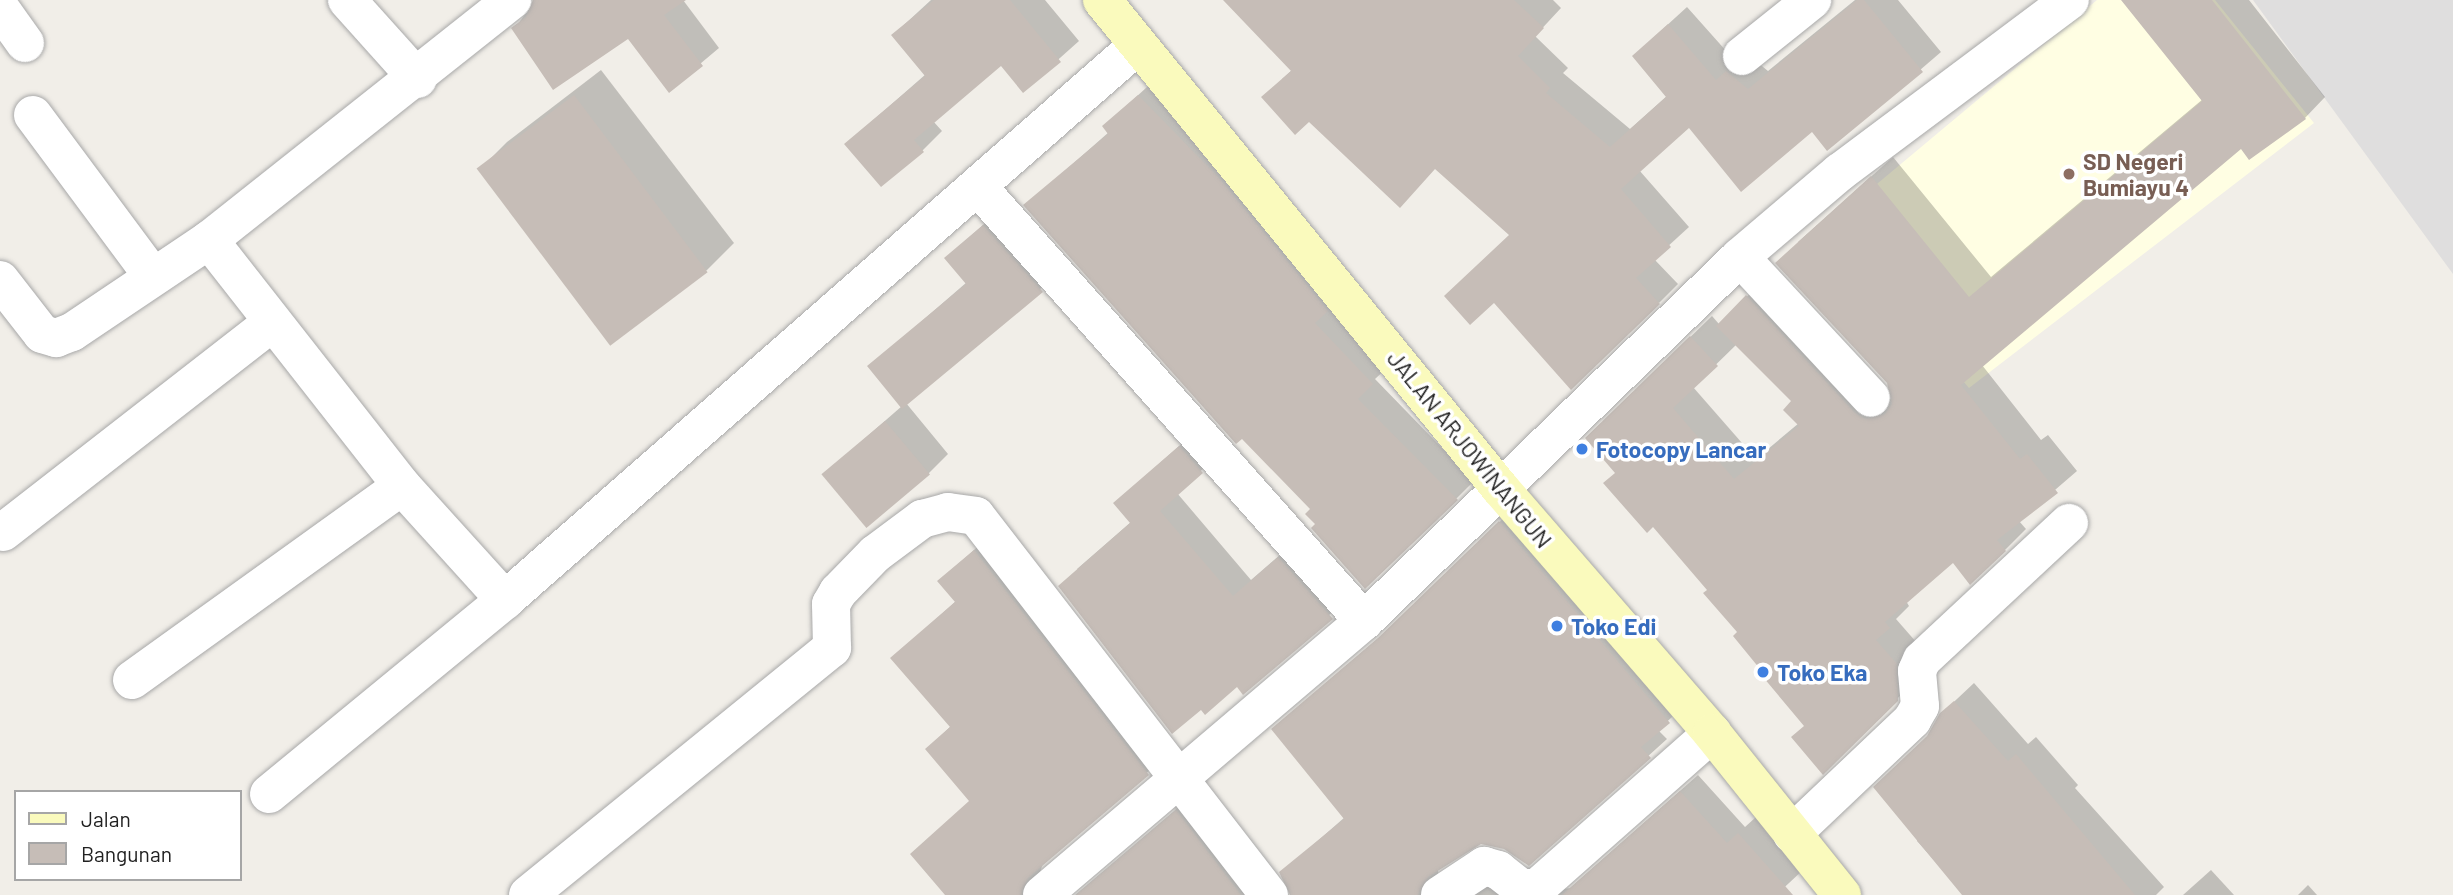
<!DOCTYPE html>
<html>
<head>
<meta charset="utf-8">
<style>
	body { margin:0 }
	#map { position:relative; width:2453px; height:895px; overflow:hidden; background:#f1eee8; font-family:Barlow,sans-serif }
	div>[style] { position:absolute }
	.residential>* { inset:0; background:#dfdede }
	.education>* { inset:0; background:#fffee3 }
	.shadow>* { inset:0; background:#0003 }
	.building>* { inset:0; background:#c6bdb7; transform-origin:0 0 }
	.roads { filter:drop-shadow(0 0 2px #a8a8a8) drop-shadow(0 0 2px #a8a8a8) }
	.minor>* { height:38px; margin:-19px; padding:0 19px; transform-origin:19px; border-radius:19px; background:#fff }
	.secondary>* { height:38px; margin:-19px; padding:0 19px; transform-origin:19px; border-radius:19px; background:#fafabd }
	.dots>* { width:19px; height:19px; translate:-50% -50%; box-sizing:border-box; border:4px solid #fff; border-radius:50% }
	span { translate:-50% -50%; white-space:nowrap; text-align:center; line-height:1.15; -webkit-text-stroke:7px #fff; paint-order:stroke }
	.education-label { font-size:23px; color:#785e54; font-weight:700 }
	.left { translate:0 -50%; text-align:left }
	.street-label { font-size:23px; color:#212121 }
	.shop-label { font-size:23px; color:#366cbe; font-weight:700 }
	.legend { position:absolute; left:14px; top:790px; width:228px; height:91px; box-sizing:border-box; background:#fff; border:2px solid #a6a6a6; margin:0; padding:9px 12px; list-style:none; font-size:21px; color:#212121 }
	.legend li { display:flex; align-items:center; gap:14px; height:35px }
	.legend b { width:35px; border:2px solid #a6a6a6 }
</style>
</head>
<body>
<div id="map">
	<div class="residential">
		<i style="clip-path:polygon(2253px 0,2453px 0,2453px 274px)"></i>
	</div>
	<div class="education">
		<i style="clip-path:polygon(2097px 0,2215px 0,2314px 123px,1969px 388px,1829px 224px)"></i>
	</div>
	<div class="shadow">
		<i style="clip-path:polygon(536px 0,683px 0,719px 48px,669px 90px,629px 37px,514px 29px)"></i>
		<i style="clip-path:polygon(931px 0,1045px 0,1079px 41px,1023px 91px,1001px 64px,933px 121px,942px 131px,922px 151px,846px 144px,926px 74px,893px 35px)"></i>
		<i style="clip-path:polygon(1225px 0,1553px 0,1561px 8px,1535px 36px,1568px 68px,1563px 73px,1630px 129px,1668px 95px,1653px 38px,1687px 7px,1736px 62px,1746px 53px,1768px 71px,1855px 0,1898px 0,1941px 52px,1828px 149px,1812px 130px,1689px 125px,1639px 170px,1689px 227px,1654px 259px,1678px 284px,1659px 303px,1511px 235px,1435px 168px,1282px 79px,1292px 70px)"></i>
		<i style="clip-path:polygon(evenodd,2133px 0,2249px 0,2325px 97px,2305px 118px,2241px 147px,1982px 365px,2041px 440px,2048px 435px,2077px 471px,2019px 521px,2026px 529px,2005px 550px,1953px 560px,1906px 601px,1909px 606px,1896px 619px,1917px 643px,1918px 678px,1823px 772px,1806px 725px,1710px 589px,1616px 472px,1608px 417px,1712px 316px,1719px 324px,1768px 276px,1887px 399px,1892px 398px,1889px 382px,1798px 242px,1893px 157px,1991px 277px,2203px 99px,2133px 0,1737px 344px,1794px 401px,1799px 423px,1756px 459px,1693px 387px,1737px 344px)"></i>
		<i style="clip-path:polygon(601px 70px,734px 243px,707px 270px,612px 343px,480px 169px,507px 142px)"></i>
		<i style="clip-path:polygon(1157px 78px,1390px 365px,1375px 379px,1474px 481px,1456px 499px,1317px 524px,1312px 509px,1026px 205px,1109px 132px,1104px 126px)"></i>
		<i style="clip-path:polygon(1002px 208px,1059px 273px,906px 403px,948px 454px,928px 474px,824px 474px,902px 406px,870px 366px,967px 282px,946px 258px)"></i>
		<i style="clip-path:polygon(1197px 430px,1219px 454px,1177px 493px,1251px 580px,1296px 541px,1349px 600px,1237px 684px,1077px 569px,1131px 522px,1115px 503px)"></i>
		<i style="clip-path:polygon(1517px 505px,1686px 704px,1658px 730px,1667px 739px,1529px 864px,1505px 847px,1481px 843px,1438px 870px,1439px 890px,1449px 895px,1292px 895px,1281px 873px,1345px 817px,1274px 729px,1398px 621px)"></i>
		<i style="clip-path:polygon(992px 534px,1165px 757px,1043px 863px,1037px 882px,1048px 895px,948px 895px,971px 800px,927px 749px,951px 726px,893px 658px,956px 601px,939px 581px)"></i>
		<i style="clip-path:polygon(1974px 683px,2028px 744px,2036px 737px,2078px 785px,2075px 788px,2164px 887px,2156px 895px,1965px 895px,1917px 841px,1930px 735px,1941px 714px)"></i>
		<i style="clip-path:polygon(1698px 775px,1745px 827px,1756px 817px,1803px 870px,1776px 895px,1469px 895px,1506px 874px,1538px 893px,1570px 888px)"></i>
		<i style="clip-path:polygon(1194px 794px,1277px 895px,1075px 895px)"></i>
		<i style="clip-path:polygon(2211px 870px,2234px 895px,2183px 895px)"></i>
		<i style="clip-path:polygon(2308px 885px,2317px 895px,2298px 895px)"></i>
	</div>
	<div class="building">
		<i style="clip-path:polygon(533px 0,686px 0,664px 15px,703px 66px,669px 93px,628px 39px,553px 90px,511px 28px,526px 17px)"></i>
		<i style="clip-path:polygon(934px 0,1010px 0,1061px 62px,1023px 93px,1001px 66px,914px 140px,924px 152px,881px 187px,844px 144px,925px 76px,891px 35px)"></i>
		<i style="clip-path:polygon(1223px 0,1514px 0,1544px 28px,1518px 56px,1550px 88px,1546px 93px,1610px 147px,1666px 97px,1632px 56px,1668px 24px,1716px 80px,1726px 71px,1748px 89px,1857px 0,1864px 0,1923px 72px,1827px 151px,1812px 132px,1741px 192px,1689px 128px,1621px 189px,1671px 247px,1636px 278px,1660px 304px,1571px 390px,1494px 303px,1470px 325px,1444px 296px,1509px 235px,1435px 169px,1400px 208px,1309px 122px,1295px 135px,1261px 97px,1291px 71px)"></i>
		<i style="clip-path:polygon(2121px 0,2212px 0,2306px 119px,2249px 160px,2241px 149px,1961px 385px,2020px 459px,2027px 454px,2058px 493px,1997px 540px,2006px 551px,1970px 585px,1953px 563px,1885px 622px,1890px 628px,1876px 640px,1897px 664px,1898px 701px,1823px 775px,1791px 737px,1804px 726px,1758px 671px,1760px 669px,1733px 636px,1737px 632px,1703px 593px,1707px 590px,1653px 527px,1647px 533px,1603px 483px,1615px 473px,1585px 438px,1690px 336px,1718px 366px,1673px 408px,1734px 479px,1799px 426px,1783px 410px,1791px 401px,1716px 326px,1746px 295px,1855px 413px,1865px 419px,1885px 414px,1892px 404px,1887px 383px,1775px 263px,1871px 176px,1969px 297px,2202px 101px)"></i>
		<i style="left:574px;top:95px;width:222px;height:122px;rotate:53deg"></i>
		<i style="clip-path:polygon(1138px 95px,1218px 177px,1328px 311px,1315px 323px,1373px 384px,1358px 399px,1458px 500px,1365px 589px,1311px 528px,1315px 524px,1305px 514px,1310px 509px,1242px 439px,1236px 444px,1023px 205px,1108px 134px,1102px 126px)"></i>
		<i style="clip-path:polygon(983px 225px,1043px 292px,902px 409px,867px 366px,966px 284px,944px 258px)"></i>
		<i style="left:885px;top:421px;width:70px;height:83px;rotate:50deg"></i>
		<i style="clip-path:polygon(1179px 446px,1203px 473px,1160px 511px,1233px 596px,1278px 557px,1333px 619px,1243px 695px,1237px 687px,1205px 715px,1201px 710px,1172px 734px,1058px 586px,1130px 523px,1113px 503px)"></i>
		<i style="clip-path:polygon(1499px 521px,1670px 723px,1641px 747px,1651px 758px,1529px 866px,1504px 849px,1481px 844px,1428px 877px,1418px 895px,1290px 895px,1279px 872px,1344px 819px,1271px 729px,1378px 638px)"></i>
		<i style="clip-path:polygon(974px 550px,1149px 775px,1028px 878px,1021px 895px,945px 895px,910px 854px,969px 801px,925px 749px,950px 727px,890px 658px,955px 602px,937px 581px)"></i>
		<i style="clip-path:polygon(1954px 701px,2008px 761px,2016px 754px,2135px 895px,1962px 895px,1873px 787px,1927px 736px,1940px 713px)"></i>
		<i style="clip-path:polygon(1680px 791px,1727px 843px,1738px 833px,1793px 895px,1562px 895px)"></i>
		<i style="clip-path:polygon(1176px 810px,1241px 895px,1076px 895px)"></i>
	</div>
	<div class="roads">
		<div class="minor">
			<i style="left:347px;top:0;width:106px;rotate:48.1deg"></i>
			<i style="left:0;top:8px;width:43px;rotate:54.5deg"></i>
			<i style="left:1742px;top:56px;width:90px;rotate:-38.7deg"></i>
			<i style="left:33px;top:115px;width:199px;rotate:53.4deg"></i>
			<i style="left:978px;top:187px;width:581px;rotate:48.35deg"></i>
			<i style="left:209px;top:240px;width:313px;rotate:51.9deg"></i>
			<i style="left:402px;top:486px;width:154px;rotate:47.9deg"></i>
			<i style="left:505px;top:600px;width:842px;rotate:-41.24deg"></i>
			<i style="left:1740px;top:257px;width:192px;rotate:47.1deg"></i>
			<i style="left:0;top:280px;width:68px;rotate:52.1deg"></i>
			<i style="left:42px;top:334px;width:15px;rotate:16deg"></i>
			<i style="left:56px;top:338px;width:17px;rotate:-21deg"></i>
			<i style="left:72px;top:332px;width:165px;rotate:-33.9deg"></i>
			<i style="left:209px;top:240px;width:387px;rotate:-38.4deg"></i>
			<i style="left:3px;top:532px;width:340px;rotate:-37.9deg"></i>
			<i style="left:132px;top:680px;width:332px;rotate:-35.7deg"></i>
			<i style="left:269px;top:794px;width:306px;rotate:-39.4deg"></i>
			<i style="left:1792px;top:834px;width:166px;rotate:-43.5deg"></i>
			<i style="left:1912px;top:720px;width:16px;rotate:-60deg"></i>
			<i style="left:1920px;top:706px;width:35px;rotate:-95deg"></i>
			<i style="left:1917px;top:671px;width:12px;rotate:-66deg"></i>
			<i style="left:1922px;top:660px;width:201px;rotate:-43deg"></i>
			<i style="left:528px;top:895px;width:392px;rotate:-39.1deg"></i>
			<i style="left:832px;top:648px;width:44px;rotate:-91.3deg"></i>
			<i style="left:831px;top:604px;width:14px;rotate:-60deg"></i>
			<i style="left:838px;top:592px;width:53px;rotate:-45.8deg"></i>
			<i style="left:875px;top:554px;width:59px;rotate:-36.7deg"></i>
			<i style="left:922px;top:519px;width:27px;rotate:-15deg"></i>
			<i style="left:948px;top:512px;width:28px;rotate:8deg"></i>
			<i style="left:976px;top:516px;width:479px;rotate:52.3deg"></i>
			<i style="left:1042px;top:895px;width:423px;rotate:-40.4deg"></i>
			<i style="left:1364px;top:621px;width:523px;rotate:-44.07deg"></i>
			<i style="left:1740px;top:257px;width:131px;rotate:-40.4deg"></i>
			<i style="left:1840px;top:172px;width:287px;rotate:-36.8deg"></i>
			<i style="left:1440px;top:895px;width:53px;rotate:-33.4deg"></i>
			<i style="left:1484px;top:866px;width:15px;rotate:16deg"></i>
			<i style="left:1498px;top:870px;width:29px;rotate:38deg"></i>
			<i style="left:1521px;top:888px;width:16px"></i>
			<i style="left:1537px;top:888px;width:234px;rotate:-41.5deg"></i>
		</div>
		<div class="secondary">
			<i style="left:1102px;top:0;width:630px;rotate:50.8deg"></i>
			<i style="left:1500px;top:488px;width:324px;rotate:49.1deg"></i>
			<i style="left:1712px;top:733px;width:208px;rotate:51.3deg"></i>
		</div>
	</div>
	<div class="dots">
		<i style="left:2069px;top:174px;background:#8d6e63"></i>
		<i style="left:1582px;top:449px;background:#3f7fe0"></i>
		<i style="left:1557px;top:626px;background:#3f7fe0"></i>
		<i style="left:1763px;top:672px;background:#3f7fe0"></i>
	</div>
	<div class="education-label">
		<span class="left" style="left:2083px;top:174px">SD Negeri<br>Bumiayu 4</span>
	</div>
	<div class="street-label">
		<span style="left:1470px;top:449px;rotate:51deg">JALAN ARJOWINANGUN</span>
	</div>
	<div class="shop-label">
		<span class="left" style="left:1596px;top:449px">Fotocopy Lancar</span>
		<span class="left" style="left:1571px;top:626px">Toko Edi</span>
		<span class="left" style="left:1777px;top:672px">Toko Eka</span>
	</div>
	<ul class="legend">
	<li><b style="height:9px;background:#fafabd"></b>Jalan</li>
	<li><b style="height:19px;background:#c6bdb7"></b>Bangunan</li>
	</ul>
</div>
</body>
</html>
